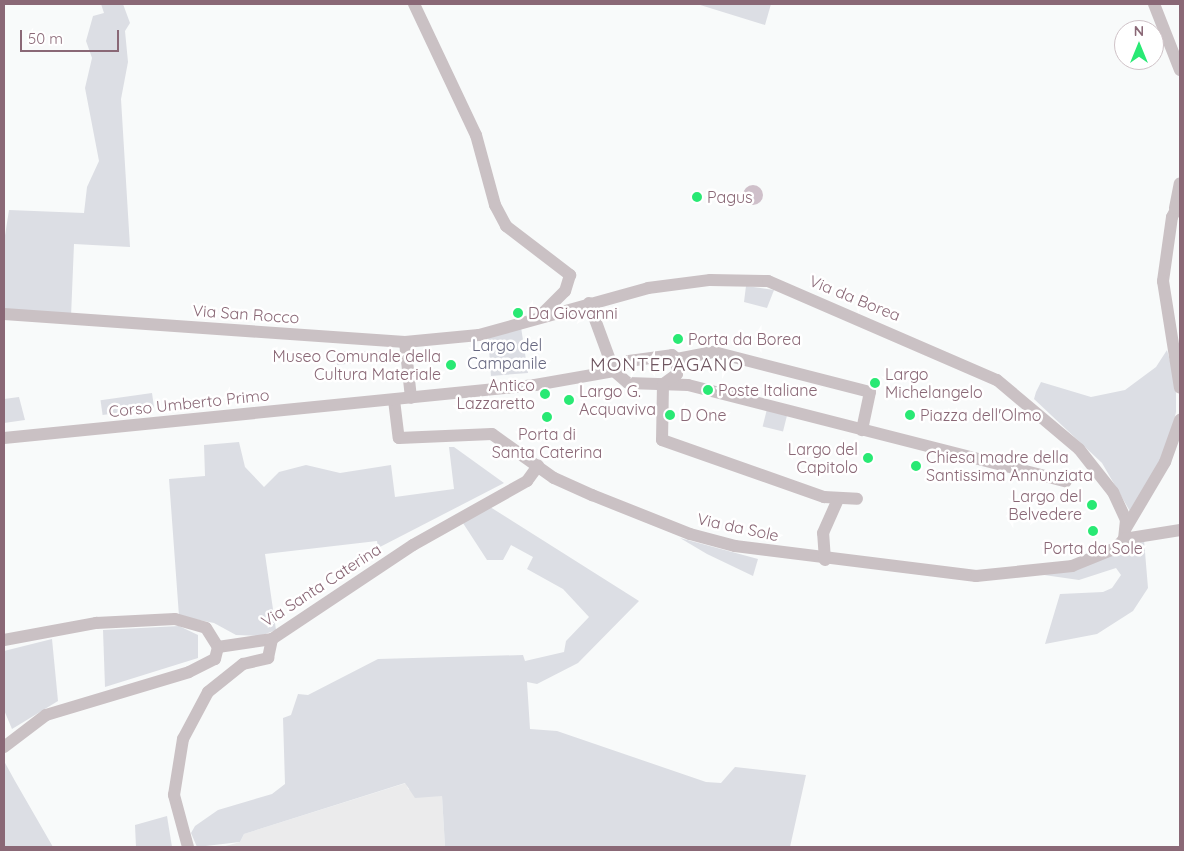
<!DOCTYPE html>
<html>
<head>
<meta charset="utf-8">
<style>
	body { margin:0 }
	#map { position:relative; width:1184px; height:851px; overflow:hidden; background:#f8fafa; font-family:Quicksand,sans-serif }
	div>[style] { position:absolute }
	.built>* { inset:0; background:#ebebec }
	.green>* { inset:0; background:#dcdee4; transform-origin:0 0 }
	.water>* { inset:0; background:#cfc0ca }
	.round { border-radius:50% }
	.street>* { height:12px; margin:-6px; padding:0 6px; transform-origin:6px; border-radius:6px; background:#cac1c4 }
	.dots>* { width:14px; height:14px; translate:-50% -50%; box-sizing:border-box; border:2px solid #fff; border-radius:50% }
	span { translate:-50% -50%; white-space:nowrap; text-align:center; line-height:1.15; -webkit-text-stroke:5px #fff; paint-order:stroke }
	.poi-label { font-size:16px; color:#8a6876 }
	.left { translate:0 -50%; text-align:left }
	.right { translate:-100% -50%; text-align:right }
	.street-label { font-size:16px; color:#8a6876 }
	.park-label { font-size:16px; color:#676881 }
	.quarter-label { font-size:19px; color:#6f5660; letter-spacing:1px }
	.frame { position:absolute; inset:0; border:5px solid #8a6876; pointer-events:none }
	.north { position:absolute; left:1114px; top:20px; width:50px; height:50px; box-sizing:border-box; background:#fff; border:1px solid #d0c3c8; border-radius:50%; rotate:0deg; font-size:14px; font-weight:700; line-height:20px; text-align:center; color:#8a6876 }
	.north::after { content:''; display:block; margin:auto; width:18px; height:22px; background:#29e974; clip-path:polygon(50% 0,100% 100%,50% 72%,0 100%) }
	.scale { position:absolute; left:20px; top:30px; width:99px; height:22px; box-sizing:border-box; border:2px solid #8a6876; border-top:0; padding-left:6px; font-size:15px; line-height:18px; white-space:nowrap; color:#8a6876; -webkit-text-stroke:4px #fff; paint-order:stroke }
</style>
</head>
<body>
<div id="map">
	<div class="built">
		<i style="clip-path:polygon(406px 783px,408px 789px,442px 796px,445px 847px,222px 847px,240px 842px,244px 834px)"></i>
	</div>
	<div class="green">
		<i style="clip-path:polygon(101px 4px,123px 4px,130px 23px,125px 31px,128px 62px,121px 99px,130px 247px,74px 244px,71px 317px,4px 311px,4px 242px,9px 210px,84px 213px,87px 187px,99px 161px,85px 88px,92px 58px,86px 41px,93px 16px,104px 13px)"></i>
		<i style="clip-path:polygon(697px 4px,771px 4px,765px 25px)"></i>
		<i style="clip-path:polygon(746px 286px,774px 290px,767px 308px,744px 302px)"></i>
		<i style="clip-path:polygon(521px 327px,528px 373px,491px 376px,488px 336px)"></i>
		<i style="clip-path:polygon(1167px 350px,1176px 382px,1176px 412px,1168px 447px,1131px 513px,1102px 463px,1034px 399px,1036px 392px,1041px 382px,1091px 397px,1125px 390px,1156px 367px)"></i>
		<i style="clip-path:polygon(336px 351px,397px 352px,398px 358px,337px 365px)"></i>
		<i style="left:152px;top:393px;width:15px;height:52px;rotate:82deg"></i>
		<i style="clip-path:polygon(19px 397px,25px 420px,4px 423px,4px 399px)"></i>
		<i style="left:767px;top:409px;width:21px;height:18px;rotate:14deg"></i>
		<i style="clip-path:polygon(239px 442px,245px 467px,264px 487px,279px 472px,306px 465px,340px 473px,391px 465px,395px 497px,454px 489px,449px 447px,454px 447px,504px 483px,378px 548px,377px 541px,265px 554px,276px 630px,260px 636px,236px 635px,214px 623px,179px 616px,169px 479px,205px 476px,204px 445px)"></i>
		<i style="clip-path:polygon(487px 505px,639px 601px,578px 663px,537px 684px,527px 682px,530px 729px,557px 731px,706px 782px,721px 783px,735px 767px,806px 775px,790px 847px,445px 847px,442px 796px,415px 798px,405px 783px,244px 834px,240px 842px,197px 847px,191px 833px,195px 826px,218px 810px,272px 794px,285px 784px,283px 718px,291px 715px,298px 694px,308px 695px,378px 659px,523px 655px,525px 661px,564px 652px,566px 641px,589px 617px,563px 589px,527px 569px,533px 557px,511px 545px,503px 560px,487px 560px,461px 520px)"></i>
		<i style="clip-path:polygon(680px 538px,758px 559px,753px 576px,707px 554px)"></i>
		<i style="clip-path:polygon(1144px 540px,1148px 588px,1133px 611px,1097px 634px,1045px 644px,1060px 594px,1103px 592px,1112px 588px,1121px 575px,1116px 568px,1079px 580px,1044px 575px)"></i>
		<i style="clip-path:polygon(179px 626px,198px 635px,198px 658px,105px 687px,103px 630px)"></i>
		<i style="clip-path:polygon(52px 639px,58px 701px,12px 729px,4px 710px,4px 651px)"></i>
		<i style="clip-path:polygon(4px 761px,15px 781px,53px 847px,4px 847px)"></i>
		<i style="clip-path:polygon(167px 816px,172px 847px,136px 847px,135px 825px)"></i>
	</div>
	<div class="water">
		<i class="round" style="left:743px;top:185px;width:20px;height:20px"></i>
	</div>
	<div class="street">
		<i style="left:414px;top:4px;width:145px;rotate:64.7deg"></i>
		<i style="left:476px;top:135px;width:73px;rotate:74.8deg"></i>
		<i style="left:495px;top:205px;width:24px;rotate:62deg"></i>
		<i style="left:506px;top:226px;width:81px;rotate:37.4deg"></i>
		<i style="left:570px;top:275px;width:17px;rotate:107deg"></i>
		<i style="left:565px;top:291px;width:34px;rotate:135deg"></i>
		<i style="left:1154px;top:4px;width:71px;rotate:68.5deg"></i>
		<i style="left:1180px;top:202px;width:17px;rotate:118deg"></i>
		<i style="left:1172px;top:217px;width:65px;rotate:98deg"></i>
		<i style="left:1163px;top:281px;width:108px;rotate:81deg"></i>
		<i style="left:1175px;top:208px;width:25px;rotate:-79deg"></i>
		<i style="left:589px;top:303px;width:72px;rotate:69.8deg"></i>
		<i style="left:614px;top:371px;width:18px;rotate:41deg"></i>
		<i style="left:628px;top:383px;width:60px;rotate:1.9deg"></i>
		<i style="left:688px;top:385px;width:390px;rotate:14.3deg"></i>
		<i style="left:4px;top:314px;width:402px;rotate:4deg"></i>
		<i style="left:405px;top:342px;width:74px;rotate:-5.4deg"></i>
		<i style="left:479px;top:335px;width:175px;rotate:-15.5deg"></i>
		<i style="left:648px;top:288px;width:63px;rotate:-7.4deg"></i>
		<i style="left:710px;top:280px;width:58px;rotate:1deg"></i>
		<i style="left:768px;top:281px;width:249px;rotate:23.4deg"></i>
		<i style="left:997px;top:380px;width:107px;rotate:40.1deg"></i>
		<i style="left:1079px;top:449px;width:55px;rotate:51.7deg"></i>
		<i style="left:1113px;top:492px;width:31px;rotate:65deg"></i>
		<i style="left:1126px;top:520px;width:19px;rotate:96deg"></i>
		<i style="left:405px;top:342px;width:56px;rotate:83.9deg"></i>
		<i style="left:677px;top:359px;width:38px;rotate:-11deg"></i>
		<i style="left:714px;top:352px;width:161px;rotate:14.4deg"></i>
		<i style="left:870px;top:392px;width:39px;rotate:102deg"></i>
		<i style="left:614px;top:371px;width:18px;rotate:-34deg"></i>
		<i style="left:629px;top:361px;width:43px;rotate:-7.9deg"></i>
		<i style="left:672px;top:355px;width:6px;rotate:39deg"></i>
		<i style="left:677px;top:359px;width:15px;rotate:90deg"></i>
		<i style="left:677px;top:374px;width:17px;rotate:144deg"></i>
		<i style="left:663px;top:384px;width:56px;rotate:91deg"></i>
		<i style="left:662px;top:440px;width:172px;rotate:19.4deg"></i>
		<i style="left:824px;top:497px;width:33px;rotate:3deg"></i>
		<i style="left:394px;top:400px;width:38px;rotate:83deg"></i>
		<i style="left:399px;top:438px;width:93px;rotate:-2.5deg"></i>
		<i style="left:492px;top:434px;width:76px;rotate:35.4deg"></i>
		<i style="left:554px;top:478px;width:42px;rotate:24.1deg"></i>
		<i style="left:592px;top:495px;width:105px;rotate:21.7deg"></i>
		<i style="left:690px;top:534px;width:47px;rotate:14.9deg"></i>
		<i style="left:735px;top:546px;width:243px;rotate:7.1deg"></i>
		<i style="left:976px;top:576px;width:97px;rotate:-5.9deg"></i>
		<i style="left:1072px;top:566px;width:48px;rotate:-22.2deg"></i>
		<i style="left:1116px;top:548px;width:12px;rotate:-48deg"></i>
		<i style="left:4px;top:438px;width:534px;rotate:-5.7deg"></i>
		<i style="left:535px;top:385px;width:80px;rotate:-10deg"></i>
		<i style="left:1126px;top:528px;width:77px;rotate:-59.4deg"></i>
		<i style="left:1165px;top:462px;width:45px;rotate:-70.3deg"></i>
		<i style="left:1124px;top:539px;width:57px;rotate:-9.1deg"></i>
		<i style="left:825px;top:560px;width:27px;rotate:-94deg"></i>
		<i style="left:823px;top:533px;width:35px;rotate:-66deg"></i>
		<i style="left:4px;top:640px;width:94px;rotate:-10.5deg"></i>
		<i style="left:96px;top:623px;width:79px;rotate:-2.9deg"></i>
		<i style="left:175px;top:619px;width:32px;rotate:16deg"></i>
		<i style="left:206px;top:628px;width:22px;rotate:58deg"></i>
		<i style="left:218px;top:647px;width:55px;rotate:-8.4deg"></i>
		<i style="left:272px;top:639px;width:169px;rotate:-33.7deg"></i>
		<i style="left:413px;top:545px;width:131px;rotate:-29.3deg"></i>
		<i style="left:527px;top:481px;width:19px;rotate:-54deg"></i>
		<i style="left:4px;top:747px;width:53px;rotate:-37.3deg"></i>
		<i style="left:46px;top:715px;width:149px;rotate:-16.7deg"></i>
		<i style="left:189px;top:672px;width:29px;rotate:-27deg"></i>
		<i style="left:215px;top:659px;width:12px;rotate:-76deg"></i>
		<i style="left:188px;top:847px;width:54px;rotate:-105.1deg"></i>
		<i style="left:174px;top:795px;width:57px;rotate:-80.9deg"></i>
		<i style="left:183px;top:739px;width:53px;rotate:-62deg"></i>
		<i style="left:208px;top:692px;width:45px;rotate:-38.7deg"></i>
		<i style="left:243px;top:664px;width:26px;rotate:-13deg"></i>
		<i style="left:268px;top:658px;width:19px;rotate:-78deg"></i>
	</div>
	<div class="dots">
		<i style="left:697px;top:197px;background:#29e974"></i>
		<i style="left:518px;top:313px;background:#29e974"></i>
		<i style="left:678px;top:339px;background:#29e974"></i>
		<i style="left:451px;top:365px;background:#29e974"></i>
		<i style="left:875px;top:383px;background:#29e974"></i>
		<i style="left:708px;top:390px;background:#29e974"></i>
		<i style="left:545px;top:394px;background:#29e974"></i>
		<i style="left:569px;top:400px;background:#29e974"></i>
		<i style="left:670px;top:415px;background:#29e974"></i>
		<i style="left:910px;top:415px;background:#29e974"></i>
		<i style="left:547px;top:417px;background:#29e974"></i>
		<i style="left:868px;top:458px;background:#29e974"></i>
		<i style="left:916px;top:466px;background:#29e974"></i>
		<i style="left:1092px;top:505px;background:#29e974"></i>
		<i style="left:1093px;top:531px;background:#29e974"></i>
	</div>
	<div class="poi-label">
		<span class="left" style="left:707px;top:197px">Pagus</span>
		<span class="left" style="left:528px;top:313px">Da Giovanni</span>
		<span class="left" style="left:688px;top:339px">Porta da Borea</span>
		<span class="right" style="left:441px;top:365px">Museo Comunale della<br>Cultura Materiale</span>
		<span class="left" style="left:885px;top:383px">Largo<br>Michelangelo</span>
		<span class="right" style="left:535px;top:394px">Antico<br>Lazzaretto</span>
		<span class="left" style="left:718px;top:390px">Poste Italiane</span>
		<span class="left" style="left:579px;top:400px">Largo G.<br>Acquaviva</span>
		<span class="left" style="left:680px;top:415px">D One</span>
		<span class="left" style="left:920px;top:415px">Piazza dell'Olmo</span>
		<span style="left:547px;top:443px">Porta di<br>Santa Caterina</span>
		<span class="right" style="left:858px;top:458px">Largo del<br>Capitolo</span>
		<span class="left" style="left:926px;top:466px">Chiesa madre della<br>Santissima Annunziata</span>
		<span class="right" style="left:1082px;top:505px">Largo del<br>Belvedere</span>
		<span style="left:1093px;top:548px">Porta da Sole</span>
	</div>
	<div class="street-label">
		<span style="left:855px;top:298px;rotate:22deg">Via da Borea</span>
		<span style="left:246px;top:314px;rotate:4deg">Via San Rocco</span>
		<span style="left:189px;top:403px;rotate:-6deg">Corso Umberto Primo</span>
		<span style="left:738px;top:527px;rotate:12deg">Via da Sole</span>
		<span style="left:321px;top:585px;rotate:-33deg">Via Santa Caterina</span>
	</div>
	<div class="park-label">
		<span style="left:507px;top:354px">Largo del<br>Campanile</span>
	</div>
	<div class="quarter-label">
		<span style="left:667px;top:365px">MONTEPAGANO</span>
	</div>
	<div class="frame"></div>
	<div class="north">N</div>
	<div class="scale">50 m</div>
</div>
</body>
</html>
